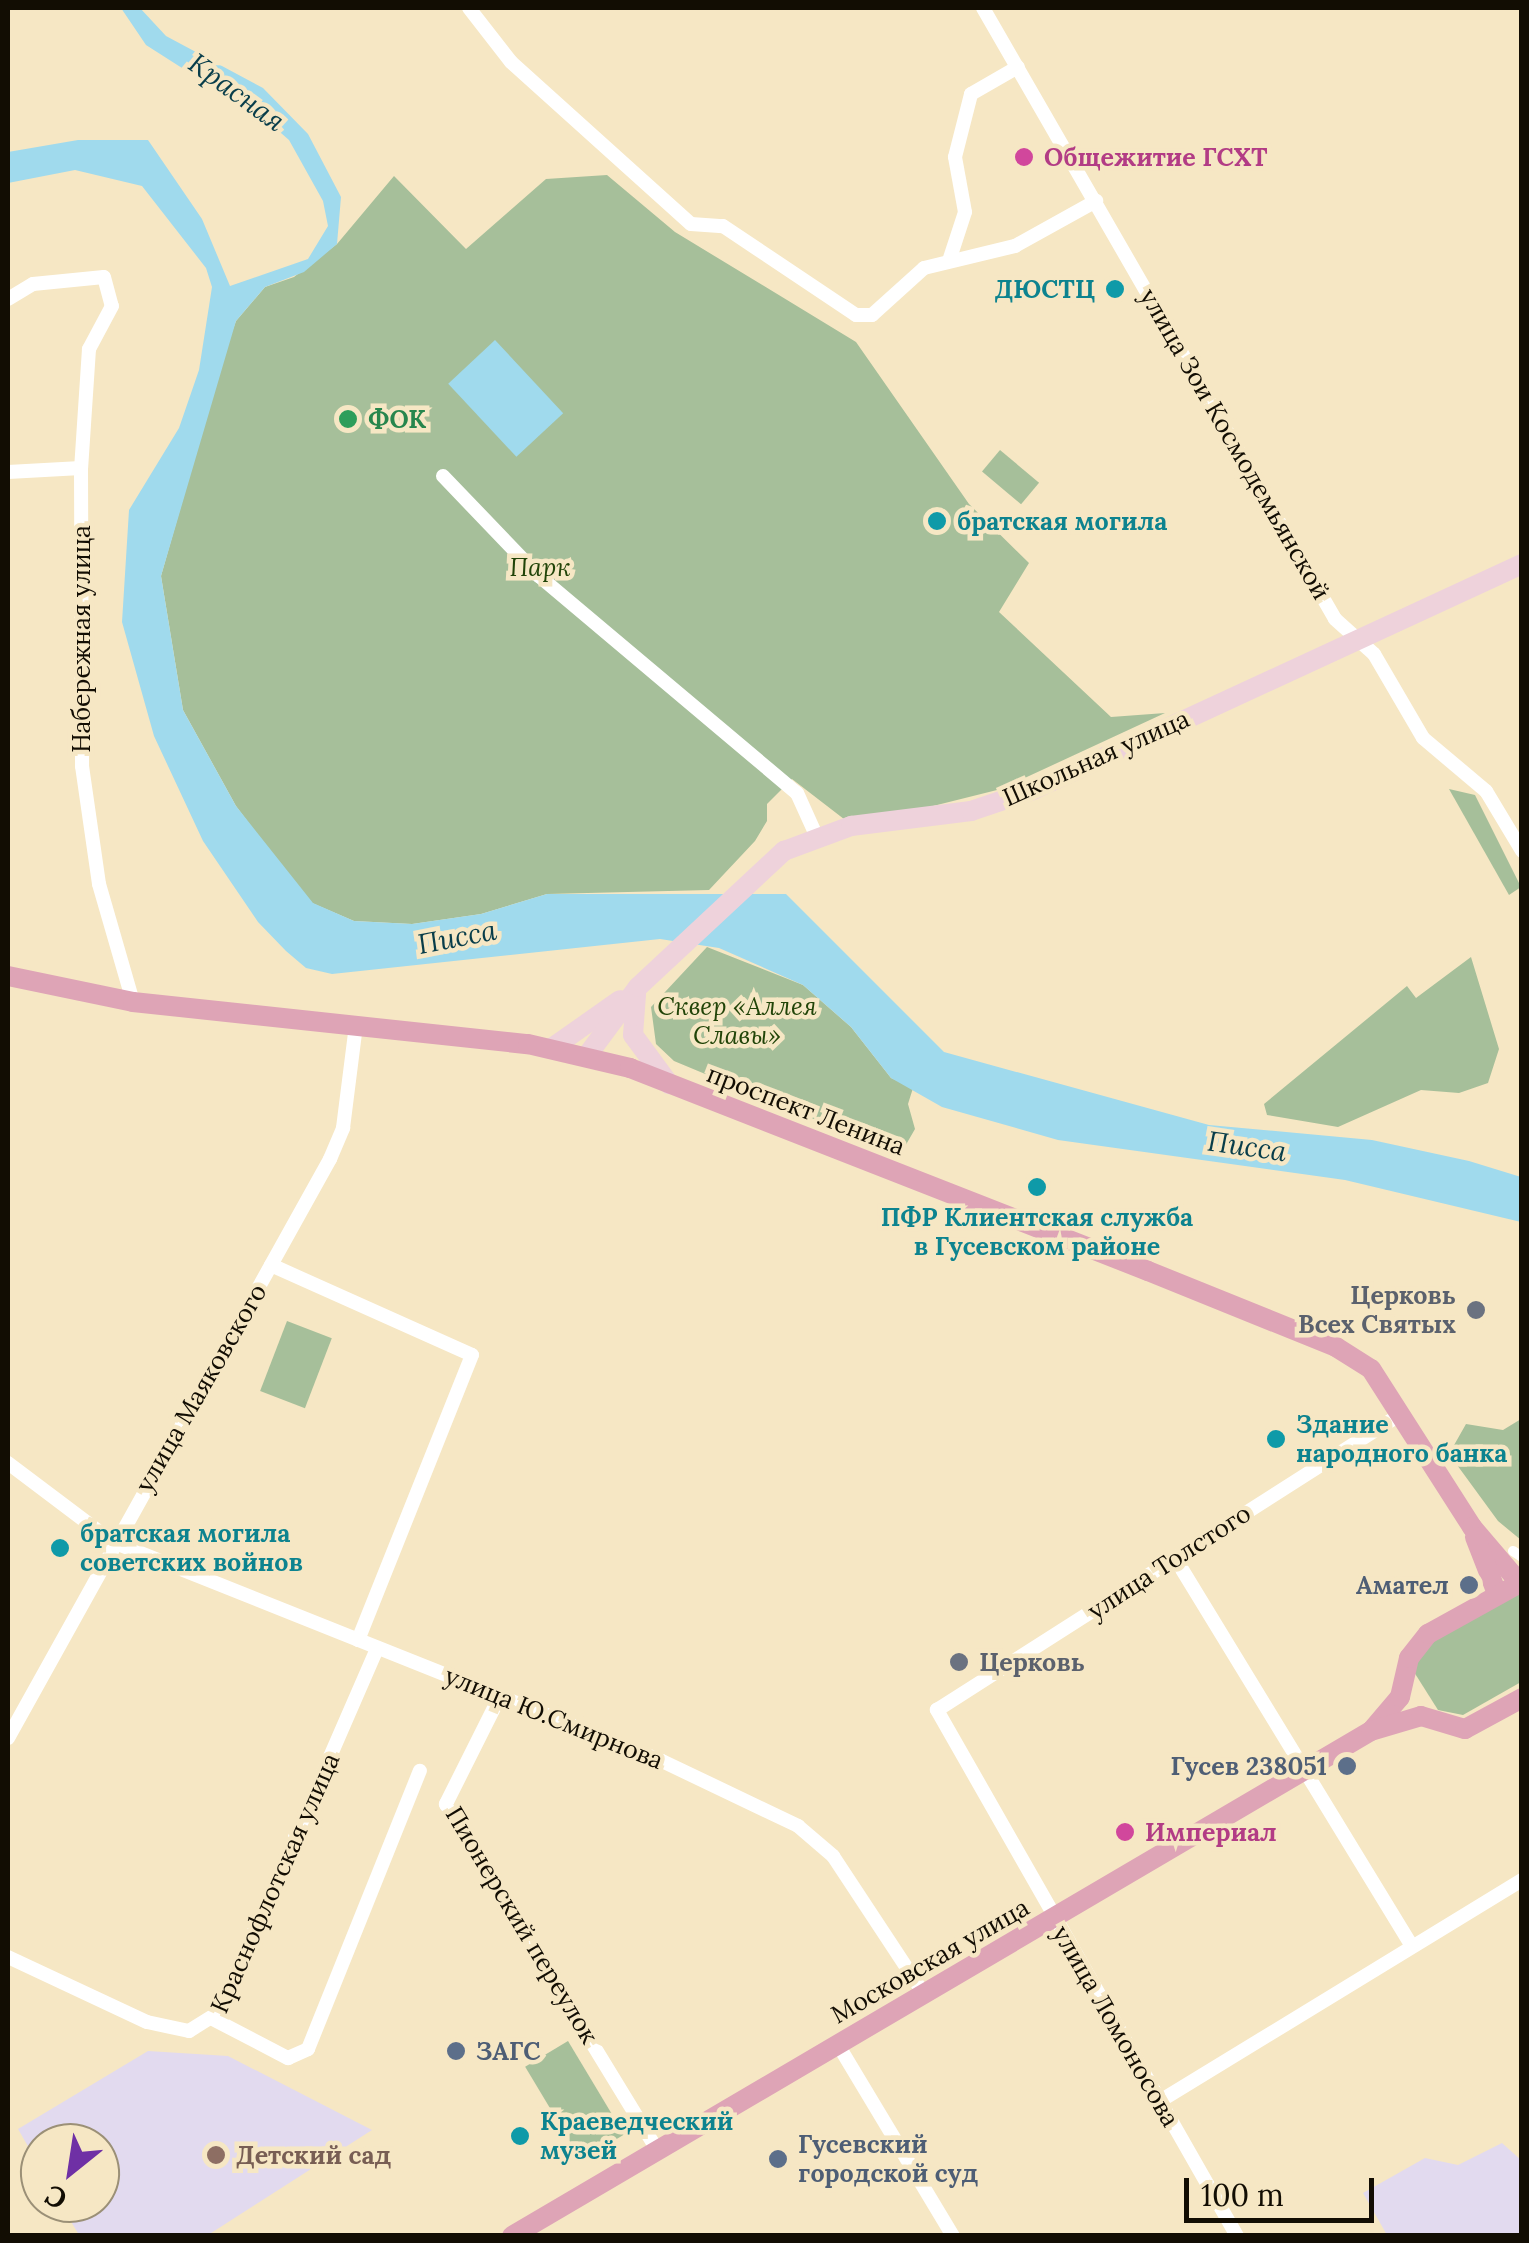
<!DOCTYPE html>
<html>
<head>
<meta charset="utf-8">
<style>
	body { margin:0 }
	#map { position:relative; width:1529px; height:2243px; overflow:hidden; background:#f6e7c4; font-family:Lora,serif }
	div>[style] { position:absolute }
	.education>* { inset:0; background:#e2daef }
	.green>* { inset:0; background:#a6bf9a; transform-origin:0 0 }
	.water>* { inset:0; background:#a0daed; transform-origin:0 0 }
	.pedestrian>* { height:10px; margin:-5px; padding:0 5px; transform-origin:5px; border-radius:5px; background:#fff }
	.minor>* { height:14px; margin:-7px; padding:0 7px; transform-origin:7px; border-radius:7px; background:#fff }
	.secondary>* { height:20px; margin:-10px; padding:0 10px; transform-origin:10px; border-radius:10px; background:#eed2db }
	.primary>* { height:20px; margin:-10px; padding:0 10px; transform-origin:10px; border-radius:10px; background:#dea4b6 }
	.dots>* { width:28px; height:28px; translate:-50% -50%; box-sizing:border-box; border:5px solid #f6e7c4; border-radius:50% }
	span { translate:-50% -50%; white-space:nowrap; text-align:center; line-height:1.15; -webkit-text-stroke:9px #f6e7c4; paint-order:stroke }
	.hotel-label { font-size:25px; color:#b23c85; font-weight:700 }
	.left { translate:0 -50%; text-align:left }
	.culture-label { font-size:25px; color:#0d838f; font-weight:700 }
	.right { translate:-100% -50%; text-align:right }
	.leisure-label { font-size:25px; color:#27864d; font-weight:700 }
	.street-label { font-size:25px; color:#120d03 }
	.park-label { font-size:25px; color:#214408; font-style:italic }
	.worship-label { font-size:25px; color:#5b616d; font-weight:700 }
	.service-label { font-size:25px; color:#4e5e75; font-weight:700 }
	.education-label { font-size:25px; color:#785e54; font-weight:700 }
	.water-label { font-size:28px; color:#083d4a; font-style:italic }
	.frame { position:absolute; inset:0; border:10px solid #120d03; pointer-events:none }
	.north { position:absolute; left:20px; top:2123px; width:100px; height:100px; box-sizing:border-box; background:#f6e7c4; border:2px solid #9b9077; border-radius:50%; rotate:210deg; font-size:28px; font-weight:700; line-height:40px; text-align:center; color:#120d03 }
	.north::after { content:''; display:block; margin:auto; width:35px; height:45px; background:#6f30a5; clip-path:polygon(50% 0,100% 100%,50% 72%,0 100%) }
	.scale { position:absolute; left:1184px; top:2178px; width:190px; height:45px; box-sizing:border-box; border:5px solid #120d03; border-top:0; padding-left:12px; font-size:30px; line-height:35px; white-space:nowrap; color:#120d03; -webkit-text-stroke:8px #f6e7c4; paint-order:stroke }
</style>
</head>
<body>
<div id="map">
	<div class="education">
		<i style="clip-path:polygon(148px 2051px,228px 2056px,372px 2130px,208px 2235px,79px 2235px,60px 2203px,100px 2203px,100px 2143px,40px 2143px,40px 2167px,18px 2129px)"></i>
		<i style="clip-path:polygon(1502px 2143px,1521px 2160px,1521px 2235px,1387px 2235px,1363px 2193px,1425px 2158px,1458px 2165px)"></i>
	</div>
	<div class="green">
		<i style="clip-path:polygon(607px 175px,675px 232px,856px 342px,969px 504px,1029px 563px,999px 612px,1111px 717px,1165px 713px,1001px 789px,853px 826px,792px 779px,767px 804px,767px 821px,755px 841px,709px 890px,547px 894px,481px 914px,412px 924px,354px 921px,312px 903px,283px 869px,236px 806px,183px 710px,161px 576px,225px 351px,236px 321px,265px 287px,294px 277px,337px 244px,394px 176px,466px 249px,546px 179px)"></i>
		<i style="left:1000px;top:450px;width:51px;height:28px;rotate:40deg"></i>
		<i style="clip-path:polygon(1449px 789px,1475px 795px,1521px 887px,1509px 895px)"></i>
		<i style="clip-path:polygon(707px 947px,803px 985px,851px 1027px,891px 1078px,913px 1088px,908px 1104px,915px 1129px,900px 1155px,674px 1061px,656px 1044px,651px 1007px)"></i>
		<i style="clip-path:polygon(1471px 957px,1499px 1049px,1488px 1083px,1459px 1093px,1421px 1090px,1338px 1127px,1267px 1115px,1264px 1104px,1407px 986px,1416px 998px)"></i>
		<i style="left:287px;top:1321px;width:48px;height:75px;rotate:21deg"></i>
		<i style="clip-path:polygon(1521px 1419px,1521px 1540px,1498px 1521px,1449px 1454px,1466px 1424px,1503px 1430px)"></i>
		<i style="clip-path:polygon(1521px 1586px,1521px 1682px,1463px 1715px,1438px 1710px,1414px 1672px,1424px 1641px)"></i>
		<i style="left:568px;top:2041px;width:109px;height:50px;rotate:59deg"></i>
	</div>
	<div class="water">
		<i style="clip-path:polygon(121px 8px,140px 8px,166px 36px,263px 88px,308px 134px,341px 197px,337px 244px,304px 272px,265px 287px,236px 321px,161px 576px,183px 710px,236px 806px,313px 903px,354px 921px,412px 924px,481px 914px,547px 894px,786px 894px,944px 1052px,1209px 1125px,1372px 1140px,1469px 1161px,1521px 1177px,1521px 1222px,1345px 1180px,1058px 1140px,942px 1107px,891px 1078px,851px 1027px,803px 985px,719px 948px,660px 939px,332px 974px,306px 968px,286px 951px,258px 922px,203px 841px,154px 736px,122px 622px,129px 510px,179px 428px,199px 370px,212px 287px,206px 268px,142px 186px,75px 170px,8px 183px,8px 152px,78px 140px,148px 140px,202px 219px,230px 286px,308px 259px,328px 226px,323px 201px,289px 140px,242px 99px,229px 98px,146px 45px)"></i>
		<i style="left:495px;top:340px;width:100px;height:64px;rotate:47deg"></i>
	</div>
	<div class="pedestrian">
		<i style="left:1513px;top:1551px;width:11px;rotate:34deg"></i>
	</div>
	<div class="minor">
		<i style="left:469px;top:8px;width:68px;rotate:52.1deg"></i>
		<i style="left:511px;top:62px;width:242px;rotate:42deg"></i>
		<i style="left:691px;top:224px;width:32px;rotate:4deg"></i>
		<i style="left:723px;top:226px;width:160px;rotate:33.8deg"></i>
		<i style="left:856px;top:315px;width:16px"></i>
		<i style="left:872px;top:315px;width:70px;rotate:-42.1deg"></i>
		<i style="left:924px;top:268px;width:94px;rotate:-13.6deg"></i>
		<i style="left:1015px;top:246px;width:93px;rotate:-29.1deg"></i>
		<i style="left:983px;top:8px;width:705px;rotate:60.05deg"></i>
		<i style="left:1335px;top:619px;width:52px;rotate:41.9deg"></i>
		<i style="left:1374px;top:654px;width:97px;rotate:59.7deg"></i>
		<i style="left:1423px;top:738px;width:82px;rotate:40.1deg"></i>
		<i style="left:1486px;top:791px;width:70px;rotate:59deg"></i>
		<i style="left:950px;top:258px;width:48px;rotate:-71.9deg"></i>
		<i style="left:965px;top:212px;width:56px;rotate:-100.3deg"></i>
		<i style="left:955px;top:157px;width:65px;rotate:-75.7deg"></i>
		<i style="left:971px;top:94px;width:54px;rotate:-29.9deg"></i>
		<i style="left:8px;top:299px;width:29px;rotate:-31deg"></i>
		<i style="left:33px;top:284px;width:71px;rotate:-5.6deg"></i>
		<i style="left:104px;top:277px;width:30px;rotate:75deg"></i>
		<i style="left:112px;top:306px;width:49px;rotate:118.1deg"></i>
		<i style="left:89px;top:349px;width:119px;rotate:93.8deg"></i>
		<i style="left:81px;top:468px;width:298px;rotate:89.8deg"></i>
		<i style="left:82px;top:766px;width:119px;rotate:81.8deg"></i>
		<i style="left:99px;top:884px;width:123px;rotate:73.9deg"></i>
		<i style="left:8px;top:472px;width:73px;rotate:-3.1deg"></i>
		<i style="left:443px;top:476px;width:139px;rotate:46.2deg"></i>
		<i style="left:539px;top:576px;width:337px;rotate:40.1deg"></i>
		<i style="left:797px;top:793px;width:46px;rotate:65.7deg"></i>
		<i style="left:271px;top:1265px;width:220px;rotate:24.1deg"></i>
		<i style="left:472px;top:1355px;width:307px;rotate:111.8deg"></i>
		<i style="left:8px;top:1463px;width:131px;rotate:37deg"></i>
		<i style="left:113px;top:1542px;width:591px;rotate:21.75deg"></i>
		<i style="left:662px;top:1761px;width:151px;rotate:25.5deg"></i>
		<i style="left:798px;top:1826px;width:46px;rotate:40.6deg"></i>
		<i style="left:833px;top:1856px;width:162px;rotate:56.6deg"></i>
		<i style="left:1175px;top:1558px;width:455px;rotate:58.6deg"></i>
		<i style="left:500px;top:1696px;width:121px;rotate:116.6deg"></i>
		<i style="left:446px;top:1804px;width:405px;rotate:58.6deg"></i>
		<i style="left:8px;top:1738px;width:663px;rotate:-60.92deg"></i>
		<i style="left:330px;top:1159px;width:34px;rotate:-67deg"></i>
		<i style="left:343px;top:1128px;width:104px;rotate:-82.8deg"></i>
		<i style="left:8px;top:1957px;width:153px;rotate:25.1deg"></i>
		<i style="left:147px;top:2022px;width:43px;rotate:12.1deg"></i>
		<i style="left:189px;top:2031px;width:36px;rotate:-32deg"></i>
		<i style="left:219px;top:2012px;width:397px;rotate:-66.5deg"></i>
		<i style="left:211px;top:2018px;width:87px;rotate:27.5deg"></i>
		<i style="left:288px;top:2058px;width:22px;rotate:-24deg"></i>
		<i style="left:308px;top:2049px;width:300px;rotate:-68.1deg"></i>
		<i style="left:837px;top:2043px;width:225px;rotate:59deg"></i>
		<i style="left:1160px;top:2101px;width:424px;rotate:-31.4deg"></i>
		<i style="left:1237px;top:2236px;width:606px;rotate:-119.7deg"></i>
		<i style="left:937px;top:1710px;width:550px;rotate:-32.54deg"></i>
	</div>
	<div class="secondary">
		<i style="left:636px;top:995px;width:40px;rotate:94.3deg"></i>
		<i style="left:633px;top:1035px;width:61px;rotate:53.7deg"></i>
		<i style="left:552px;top:1048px;width:83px;rotate:-35.2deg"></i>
		<i style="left:586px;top:1057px;width:87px;rotate:-53.4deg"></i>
		<i style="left:638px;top:987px;width:200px;rotate:-43deg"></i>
		<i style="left:784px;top:851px;width:72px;rotate:-20.5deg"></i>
		<i style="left:851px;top:826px;width:121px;rotate:-7.1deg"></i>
		<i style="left:971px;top:811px;width:65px;rotate:-18.7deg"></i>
		<i style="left:1033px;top:790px;width:539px;rotate:-24.8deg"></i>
	</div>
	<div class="primary">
		<i style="left:8px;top:976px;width:128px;rotate:11.7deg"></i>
		<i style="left:133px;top:1002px;width:397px;rotate:6.1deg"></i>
		<i style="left:528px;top:1044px;width:105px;rotate:13.2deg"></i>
		<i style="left:630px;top:1068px;width:556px;rotate:21.4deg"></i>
		<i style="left:1148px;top:1271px;width:203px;rotate:22deg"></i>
		<i style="left:1336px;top:1347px;width:41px;rotate:32.2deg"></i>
		<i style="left:1371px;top:1369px;width:188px;rotate:57.4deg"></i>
		<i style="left:1472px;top:1527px;width:71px;rotate:49.6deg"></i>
		<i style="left:1475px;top:1537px;width:58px;rotate:68.7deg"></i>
		<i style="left:1372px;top:1730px;width:43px;rotate:-49.7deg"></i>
		<i style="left:1400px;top:1697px;width:40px;rotate:-77deg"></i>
		<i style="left:1409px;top:1658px;width:31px;rotate:-52deg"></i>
		<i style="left:1428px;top:1634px;width:107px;rotate:-29deg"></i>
		<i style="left:512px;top:2236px;width:996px;rotate:-30.45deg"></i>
		<i style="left:1371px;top:1731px;width:52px;rotate:-16.7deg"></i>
		<i style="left:1421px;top:1716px;width:46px;rotate:16.5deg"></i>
		<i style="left:1465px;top:1729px;width:65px;rotate:-28.5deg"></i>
	</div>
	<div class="dots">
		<i style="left:1024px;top:157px;background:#d1479c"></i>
		<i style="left:1115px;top:289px;background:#0f9aa8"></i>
		<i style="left:348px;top:419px;background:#2e9e5b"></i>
		<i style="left:937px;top:521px;background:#0f9aa8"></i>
		<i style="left:1037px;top:1187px;background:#0f9aa8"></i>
		<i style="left:1476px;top:1310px;background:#6b7280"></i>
		<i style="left:1276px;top:1439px;background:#0f9aa8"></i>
		<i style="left:60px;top:1548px;background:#0f9aa8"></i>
		<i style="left:1469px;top:1585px;background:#5c6f8a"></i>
		<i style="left:959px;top:1662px;background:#6b7280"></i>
		<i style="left:1347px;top:1766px;background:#5c6f8a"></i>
		<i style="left:1125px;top:1832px;background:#d1479c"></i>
		<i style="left:456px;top:2051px;background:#5c6f8a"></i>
		<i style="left:520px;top:2136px;background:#0f9aa8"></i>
		<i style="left:216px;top:2155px;background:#8d6e63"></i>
		<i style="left:778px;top:2159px;background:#5c6f8a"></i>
	</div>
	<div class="hotel-label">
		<span class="left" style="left:1044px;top:157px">Общежитие ГСХТ</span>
		<span class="left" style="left:1145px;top:1832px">Империал</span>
	</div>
	<div class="culture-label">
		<span class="right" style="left:1095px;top:289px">ДЮСТЦ</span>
		<span class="left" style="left:957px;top:521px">братская могила</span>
		<span style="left:1037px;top:1232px">ПФР Клиентская служба<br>в Гусевском районе</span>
		<span class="left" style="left:1296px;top:1439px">Здание<br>народного банка</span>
		<span class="left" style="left:80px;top:1548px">братская могила<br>советских войнов</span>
		<span class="left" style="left:540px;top:2136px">Краеведческий<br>музей</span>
	</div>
	<div class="leisure-label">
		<span class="left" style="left:368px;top:419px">ФОК</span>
	</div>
	<div class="street-label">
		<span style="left:1235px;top:444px;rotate:60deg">улица Зои Космодемьянской</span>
		<span style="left:81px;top:639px;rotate:-90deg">Набережная улица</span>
		<span style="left:1096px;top:758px;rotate:-24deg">Школьная улица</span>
		<span style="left:806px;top:1110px;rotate:21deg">проспект Ленина</span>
		<span style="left:201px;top:1388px;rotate:-60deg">улица Маяковского</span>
		<span style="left:1169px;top:1562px;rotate:-33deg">улица Толстого</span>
		<span style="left:554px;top:1718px;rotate:22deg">улица Ю.Смирнова</span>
		<span style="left:275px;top:1883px;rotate:-66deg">Краснофлотская улица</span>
		<span style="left:522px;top:1925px;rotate:59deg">Пионерский переулок</span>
		<span style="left:930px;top:1961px;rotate:-30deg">Московская улица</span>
		<span style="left:1116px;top:2026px;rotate:60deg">улица Ломоносова</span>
	</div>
	<div class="park-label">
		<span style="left:540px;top:567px">Парк</span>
		<span style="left:737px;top:1021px">Сквер «Аллея<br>Славы»</span>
	</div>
	<div class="worship-label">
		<span class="right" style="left:1456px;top:1310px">Церковь<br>Всех Святых</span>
		<span class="left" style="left:979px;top:1662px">Церковь</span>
	</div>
	<div class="service-label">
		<span class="right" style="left:1449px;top:1585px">Амател</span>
		<span class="right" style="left:1327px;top:1766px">Гусев 238051</span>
		<span class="left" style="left:476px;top:2051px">ЗАГС</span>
		<span class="left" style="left:798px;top:2159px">Гусевский<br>городской суд</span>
	</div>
	<div class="education-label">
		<span class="left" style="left:236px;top:2155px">Детский сад</span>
	</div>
	<div class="water-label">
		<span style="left:237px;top:92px;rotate:36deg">Красная</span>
		<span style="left:457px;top:937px;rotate:-11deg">Писса</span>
		<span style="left:1247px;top:1146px;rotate:8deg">Писса</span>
	</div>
	<div class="frame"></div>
	<div class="north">С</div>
	<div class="scale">100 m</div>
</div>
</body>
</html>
